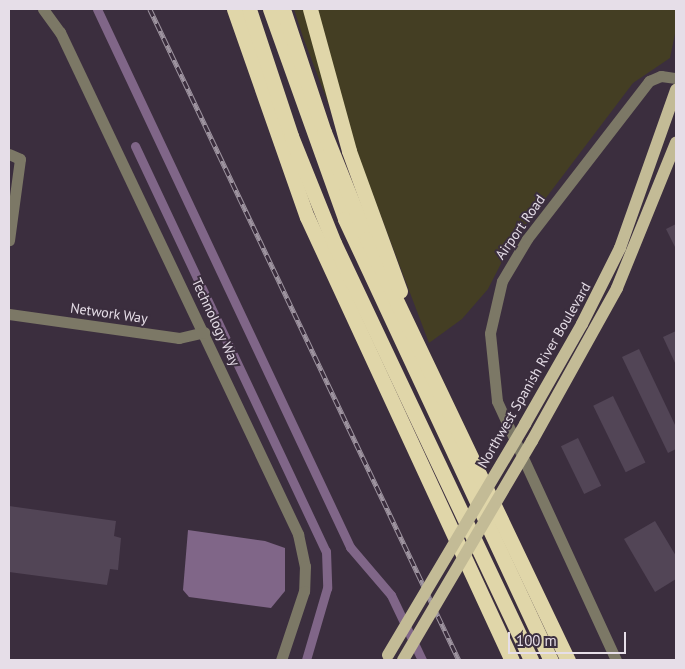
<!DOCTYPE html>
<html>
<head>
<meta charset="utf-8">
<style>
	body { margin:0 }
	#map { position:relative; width:685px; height:669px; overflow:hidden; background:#3b2e3e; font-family:"PT Sans",sans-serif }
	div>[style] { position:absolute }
	.green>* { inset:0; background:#443e23 }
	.water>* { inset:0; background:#806688 }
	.canal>* { height:9px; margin:-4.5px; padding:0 4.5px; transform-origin:4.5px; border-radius:4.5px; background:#806688 }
	.building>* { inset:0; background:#524556; transform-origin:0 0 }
	.minor>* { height:11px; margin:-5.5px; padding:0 5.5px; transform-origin:5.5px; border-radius:5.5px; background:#7c7866 }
	.major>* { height:12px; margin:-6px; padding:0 6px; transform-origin:6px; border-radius:6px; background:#c3bb96 }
	.highway>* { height:15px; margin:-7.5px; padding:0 7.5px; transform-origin:7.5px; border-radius:7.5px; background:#e0d6a9 }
	.rail>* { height:4.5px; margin-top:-2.25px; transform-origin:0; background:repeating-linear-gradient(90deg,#3b2e3e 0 8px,#9e94a0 0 16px); box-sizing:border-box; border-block:1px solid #9e94a0 }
	.major-bridge>* { height:12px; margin:-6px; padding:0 6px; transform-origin:6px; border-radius:6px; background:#c3bb96 }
	span { translate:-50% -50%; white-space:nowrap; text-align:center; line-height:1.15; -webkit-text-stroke:4px #3b2e3e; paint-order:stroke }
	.street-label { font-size:14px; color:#e6dee8 }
	.frame { position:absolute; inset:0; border:10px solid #e6dee8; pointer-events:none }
	.scale { position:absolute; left:508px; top:632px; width:118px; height:22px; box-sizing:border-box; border:2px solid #e6dee8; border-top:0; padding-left:6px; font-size:15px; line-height:18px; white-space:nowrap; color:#e6dee8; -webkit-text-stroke:4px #3b2e3e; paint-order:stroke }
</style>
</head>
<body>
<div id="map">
	<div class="green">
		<i style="clip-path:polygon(294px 9px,309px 9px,330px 108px,303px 37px)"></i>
		<i style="clip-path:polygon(316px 9px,676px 9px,676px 29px,670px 58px,633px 83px,511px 244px,488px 289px,462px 319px,429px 343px,340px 108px)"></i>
	</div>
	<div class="water">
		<i style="clip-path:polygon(188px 530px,265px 541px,285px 548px,285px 591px,271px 608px,189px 597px,183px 590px)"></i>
	</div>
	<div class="canal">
		<i style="left:97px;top:9px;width:595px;rotate:64.81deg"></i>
		<i style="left:350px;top:547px;width:63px;rotate:49.5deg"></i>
		<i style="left:391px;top:595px;width:72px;rotate:64.5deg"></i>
		<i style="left:135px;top:146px;width:448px;rotate:64.8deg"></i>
		<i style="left:326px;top:551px;width:37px;rotate:88deg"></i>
		<i style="left:327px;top:588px;width:75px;rotate:106.3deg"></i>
	</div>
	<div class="building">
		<i style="clip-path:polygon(676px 224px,676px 249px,666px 229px)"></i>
		<i style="clip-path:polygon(676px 331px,676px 365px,663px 337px)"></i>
		<i style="clip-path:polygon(639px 349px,676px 427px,676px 449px,668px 453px,622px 357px)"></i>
		<i style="left:613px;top:396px;width:74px;height:22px;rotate:64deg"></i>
		<i style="left:578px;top:438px;width:53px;height:19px;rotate:64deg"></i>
		<i style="clip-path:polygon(9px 506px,116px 521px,114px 536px,121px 538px,118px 570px,110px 569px,107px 585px,9px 572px)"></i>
		<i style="clip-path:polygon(655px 521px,676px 556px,676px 579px,655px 592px,624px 539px)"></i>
	</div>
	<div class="minor">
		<i style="left:43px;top:9px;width:29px;rotate:54deg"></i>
		<i style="left:60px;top:32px;width:556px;rotate:64.63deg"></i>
		<i style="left:298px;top:534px;width:33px;rotate:78deg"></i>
		<i style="left:305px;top:566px;width:25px;rotate:92deg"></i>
		<i style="left:304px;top:591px;width:73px;rotate:108.4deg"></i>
		<i style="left:9px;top:154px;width:12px;rotate:24deg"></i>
		<i style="left:20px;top:159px;width:82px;rotate:97.7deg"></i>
		<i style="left:9px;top:314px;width:172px;rotate:8deg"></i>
		<i style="left:179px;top:338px;width:26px;rotate:-13deg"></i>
		<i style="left:616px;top:660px;width:285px;rotate:-114.7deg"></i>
		<i style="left:497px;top:401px;width:68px;rotate:-95.9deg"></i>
		<i style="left:490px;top:333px;width:53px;rotate:-77deg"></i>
		<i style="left:502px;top:281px;width:49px;rotate:-59.2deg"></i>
		<i style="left:527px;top:239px;width:200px;rotate:-52.3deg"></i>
		<i style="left:649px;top:81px;width:13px;rotate:-23deg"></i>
		<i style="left:661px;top:76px;width:15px;rotate:8deg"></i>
	</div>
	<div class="major">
		<i style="left:525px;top:424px;width:115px;rotate:-60.3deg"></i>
		<i style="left:582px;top:324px;width:85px;rotate:-63.4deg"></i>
		<i style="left:620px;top:248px;width:168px;rotate:-70.5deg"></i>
		<i style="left:532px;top:441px;width:175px;rotate:-60.9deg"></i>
		<i style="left:617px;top:288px;width:157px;rotate:-67.9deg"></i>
	</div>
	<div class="highway">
		<i style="left:234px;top:9px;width:220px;rotate:70.7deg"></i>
		<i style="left:307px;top:217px;width:488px;rotate:65.2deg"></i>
		<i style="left:249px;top:9px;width:134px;rotate:71.7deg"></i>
		<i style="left:291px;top:136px;width:115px;rotate:68.1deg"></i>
		<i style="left:334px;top:243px;width:461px;rotate:64.7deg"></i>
		<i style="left:270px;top:9px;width:223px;rotate:70.3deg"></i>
		<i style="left:345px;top:219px;width:487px;rotate:65deg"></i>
		<i style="left:283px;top:9px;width:130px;rotate:71.6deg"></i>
		<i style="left:324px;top:132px;width:115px;rotate:68.1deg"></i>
		<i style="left:367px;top:239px;width:467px;rotate:64.5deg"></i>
		<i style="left:310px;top:9px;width:147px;rotate:74.6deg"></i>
		<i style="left:349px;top:151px;width:149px;rotate:70deg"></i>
	</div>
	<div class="rail">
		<i style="left:150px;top:9px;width:721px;rotate:64.61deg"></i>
	</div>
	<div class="major-bridge">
		<i style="left:388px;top:655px;width:269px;rotate:-59.3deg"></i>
		<i style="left:403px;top:660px;width:254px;rotate:-59.5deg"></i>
	</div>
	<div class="street-label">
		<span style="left:520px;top:227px;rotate:-55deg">Airport Road</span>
		<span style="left:109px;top:313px;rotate:8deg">Network Way</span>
		<span style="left:216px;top:322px;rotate:65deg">Technology Way</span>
		<span style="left:534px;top:375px;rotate:-60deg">Northwest Spanish River Boulevard</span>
	</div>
	<div class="frame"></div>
	<div class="scale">100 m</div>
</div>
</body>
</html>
